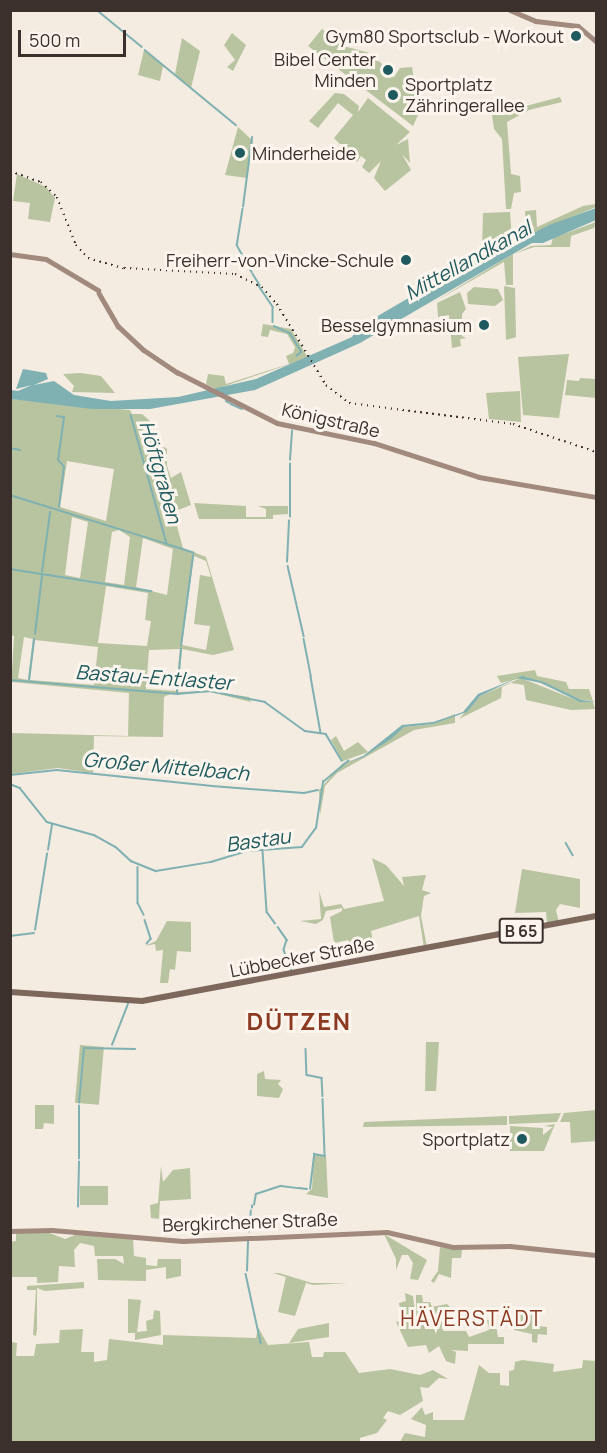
<!DOCTYPE html>
<html>
<head>
<meta charset="utf-8">
<style>
	body { margin:0 }
	#map { position:relative; width:607px; height:1453px; overflow:hidden; background:#f4ebe1; font-family:Manrope,sans-serif }
	div>[style] { position:absolute }
	.green>* { inset:0; background:#b8c4a0; transform-origin:0 0 }
	.water>* { inset:0; background:#7fb0b2 }
	.stream>* { height:1.5px; margin:-0.75px; padding:0 0.75px; transform-origin:0.75px; border-radius:0.75px; background:#7fb0b2 }
	.secondary>* { height:4.5px; margin:-2.25px; padding:0 2.25px; transform-origin:2.25px; border-radius:2.25px; background:#a18a7d }
	.primary>* { height:6px; margin:-3px; padding:0 3px; transform-origin:3px; border-radius:3px; background:#7d675c }
	.rail>* { height:1.5px; margin-top:-0.75px; transform-origin:0; background:repeating-linear-gradient(90deg,#3b302b 0 1.5px,transparent 0 6px) }
	.dots>* { width:16px; height:16px; translate:-50% -50%; box-sizing:border-box; border:3px solid #fbf5ee; border-radius:50% }
	span { translate:-50% -50%; white-space:nowrap; text-align:center; line-height:1.15; -webkit-text-stroke:6px #fbf5ee; paint-order:stroke }
	.shield-label span { padding:2px 4px; background:#fbf5ee; border:2px solid; border-radius:4px; -webkit-text-stroke-width:0 }
	.shield-label { font-size:16px; color:#3b302b; font-weight:700 }
	.poi-label { font-size:18px; color:#3b302b }
	.right { translate:-100% -50%; text-align:right }
	.left { translate:0 -50%; text-align:left }
	.street-label { font-size:18px; color:#3b302b }
	.water-label { font-size:20px; color:#1f5a5e; font-style:italic }
	.quarter-label { font-size:21px; color:#8c3b22; letter-spacing:1.5px }
	.district-label { font-size:24px; color:#8c3b22; font-weight:700; letter-spacing:1.5px }
	.frame { position:absolute; inset:0; border:12px solid #3b302b; pointer-events:none }
	.scale { position:absolute; left:18px; top:30px; width:108px; height:27px; box-sizing:border-box; border:3px solid #3b302b; border-top:0; padding-left:8px; font-size:18px; line-height:21px; white-space:nowrap; color:#3b302b; -webkit-text-stroke:4px #fbf5ee; paint-order:stroke }
</style>
</head>
<body>
<div id="map">
	<div class="green">
		<i style="clip-path:polygon(322px 29px,343px 46px,370px 53px,382px 64px,383px 75px,394px 77px,400px 68px,412px 67px,419px 113px,413px 126px,308px 46px)"></i>
		<i style="clip-path:polygon(232px 33px,246px 45px,233px 71px,227px 67px,235px 60px,224px 45px)"></i>
		<i style="clip-path:polygon(182px 38px,200px 51px,191px 88px,175px 74px)"></i>
		<i style="clip-path:polygon(144px 50px,163px 66px,160px 81px,138px 75px)"></i>
		<i style="clip-path:polygon(335px 93px,344px 94px,359px 106px,358px 112px,368px 98px,410px 132px,396px 145px,408px 139px,410px 163px,402px 154px,411px 170px,385px 191px,374px 178px,381px 161px,369px 173px,362px 167px,366px 160px,361px 156px,357px 162px,334px 138px,353px 115px,338px 103px,318px 128px,309px 121px)"></i>
		<i style="clip-path:polygon(560px 97px,562px 102px,529px 110px,507px 122px,511px 174px,520px 176px,521px 192px,514px 193px,511px 209px,506px 209px,502px 139px,494px 129px,492px 115px)"></i>
		<i style="clip-path:polygon(238px 127px,253px 141px,247px 178px,225px 175px)"></i>
		<i style="clip-path:polygon(17px 174px,46px 187px,55px 198px,50px 222px,28px 219px,30px 203px,13px 201px)"></i>
		<i style="clip-path:polygon(596px 204px,596px 207px,514px 241px,514px 229px,526px 228px,525px 211px,536px 210px,537px 227px,583px 206px)"></i>
		<i style="clip-path:polygon(510px 212px,512px 238px,498px 248px,513px 242px,498px 250px,489px 249px,428px 285px,482px 250px,483px 213px)"></i>
		<i style="clip-path:polygon(596px 222px,594px 228px,571px 236px,570px 247px,534px 247px,514px 254px,531px 246px,551px 245px,553px 238px)"></i>
		<i style="clip-path:polygon(513px 254px,513px 285px,506px 285px,504px 262px,429px 305px)"></i>
		<i style="clip-path:polygon(504px 286px,515px 288px,516px 337px,506px 340px)"></i>
		<i style="clip-path:polygon(474px 287px,498px 289px,503px 300px,495px 306px,468px 304px,467px 293px)"></i>
		<i style="clip-path:polygon(460px 292px,466px 309px,462px 314px,462px 336px,466px 338px,460px 339px,461px 346px,452px 348px,449px 315px,438px 317px,437px 303px)"></i>
		<i style="clip-path:polygon(263px 324px,291px 329px,308px 358px,216px 389px,206px 384px,208px 374px,224px 376px,226px 384px,289px 364px,286px 356px,293px 353px,295px 347px,287px 334px,270px 330px,268px 337px,261px 336px)"></i>
		<i style="clip-path:polygon(569px 354px,559px 418px,523px 415px,518px 357px)"></i>
		<i style="clip-path:polygon(81px 373px,101px 376px,115px 393px,72px 392px,74px 386px,63px 374px)"></i>
		<i style="clip-path:polygon(580px 378px,596px 379px,596px 398px,565px 395px,567px 380px,579px 381px)"></i>
		<i style="clip-path:polygon(520px 391px,521px 422px,489px 419px,486px 393px)"></i>
		<i style="clip-path:polygon(evenodd,11px 399px,130px 410px,132px 414px,142px 414px,151px 422px,142px 430px,167px 449px,167px 466px,171px 478px,181px 472px,191px 505px,173px 512px,183px 548px,206px 557px,234px 650px,213px 655px,182px 649px,178px 692px,210px 691px,249px 697px,251px 702px,210px 692px,170px 694px,164px 697px,163px 737px,94px 736px,93px 773px,58px 768px,11px 774px,11px 733px,128px 736px,129px 693px,12px 682px,11px 689px,14px 636px,10px 635px,11px 399px,67px 461px,114px 469px,106px 521px,60px 507px,67px 461px,11px 399px,72px 517px,88px 522px,80px 578px,65px 575px,72px 517px,11px 399px,119px 530px,130px 537px,124px 585px,105px 582px,112px 532px,119px 530px,11px 399px,143px 538px,173px 549px,167px 595px,136px 587px,143px 538px,11px 399px,194px 556px,206px 561px,211px 577px,200px 575px,194px 624px,210px 626px,206px 650px,182px 645px,194px 556px,11px 399px,106px 586px,148px 593px,145px 620px,151px 621px,147px 646px,98px 643px,106px 586px,11px 399px,24px 637px,33px 639px,28px 680px,18px 678px,24px 637px,11px 399px,35px 640px,98px 647px,94px 685px,30px 680px,35px 640px,11px 399px,180px 649px,176px 691px,146px 689px,149px 650px,180px 649px)"></i>
		<i style="clip-path:polygon(194px 503px,246px 506px,246px 517px,266px 517px,266px 509px,258px 506px,288px 506px,288px 514px,273px 515px,273px 519px,199px 519px)"></i>
		<i style="clip-path:polygon(535px 670px,537px 676px,566px 682px,569px 689px,589px 689px,593px 701px,581px 700px,526px 677px,501px 683px,497px 676px)"></i>
		<i style="clip-path:polygon(521px 678px,576px 700px,593px 702px,595px 709px,571px 710px,526px 700px,524px 685px,511px 683px,502px 687px,501px 698px,459px 719px,480px 696px)"></i>
		<i style="clip-path:polygon(455px 714px,455px 723px,414px 730px,337px 773px,325px 786px,320px 815px,319px 790px,343px 763px,362px 758px,404px 727px,433px 724px)"></i>
		<i style="clip-path:polygon(336px 736px,344px 751px,358px 742px,368px 752px,343px 761px,331px 740px)"></i>
		<i style="clip-path:polygon(372px 858px,386px 865px,404px 886px,402px 877px,426px 875px,422px 890px,431px 893px,424px 896px,421px 916px,427px 947px,424px 948px,419px 916px,371px 931px,373px 942px,352px 947px,348px 940px,334px 943px,330px 917px,342px 911px,342px 908px,326px 911px,323px 920px,316px 924px,300px 921px,321px 919px,319px 891px,324px 907px,341px 904px,344px 909px,384px 901px)"></i>
		<i style="clip-path:polygon(522px 869px,580px 879px,580px 908px,560px 904px,556px 910px,559px 922px,547px 924px,546px 912px,515px 913px)"></i>
		<i style="clip-path:polygon(167px 921px,191px 922px,191px 952px,177px 951px,175px 970px,170px 969px,168px 983px,160px 983px,163px 950px,156px 951px,155px 944px,145px 946px,156px 941px)"></i>
		<i style="clip-path:polygon(426px 1042px,439px 1042px,436px 1091px,425px 1091px)"></i>
		<i style="left:80px;top:1045px;width:24px;height:58px;rotate:5deg"></i>
		<i style="clip-path:polygon(264px 1071px,265px 1079px,281px 1080px,278px 1084px,283px 1089px,279px 1098px,257px 1096px,257px 1074px)"></i>
		<i style="clip-path:polygon(35px 1105px,54px 1105px,54px 1124px,44px 1123px,43px 1129px,35px 1129px)"></i>
		<i style="clip-path:polygon(596px 1110px,596px 1141px,571px 1143px,570px 1122px,560px 1122px,564px 1113px)"></i>
		<i style="clip-path:polygon(561px 1113px,557px 1122px,509px 1124px,509px 1116px)"></i>
		<i style="clip-path:polygon(507px 1116px,507px 1125px,363px 1127px,364px 1122px)"></i>
		<i style="clip-path:polygon(555px 1124px,544px 1151px,510px 1151px,510px 1126px,543px 1128px,543px 1135px,553px 1127px,544px 1126px)"></i>
		<i style="clip-path:polygon(314px 1154px,326px 1155px,328px 1198px,306px 1194px,312px 1189px)"></i>
		<i style="clip-path:polygon(161px 1166px,163px 1182px,173px 1170px,190px 1168px,191px 1199px,160px 1201px,159px 1219px,151px 1218px,150px 1205px,158px 1203px)"></i>
		<i style="left:80px;top:1186px;width:28px;height:19px"></i>
		<i style="clip-path:polygon(47px 1232px,65px 1239px,77px 1234px,133px 1239px,134px 1256px,146px 1258px,146px 1265px,157px 1266px,158px 1259px,181px 1259px,181px 1276px,166px 1279px,166px 1267px,146px 1270px,146px 1281px,98px 1280px,97px 1259px,115px 1259px,124px 1264px,123px 1256px,95px 1256px,94px 1246px,80px 1243px,74px 1250px,75px 1267px,59px 1266px,58px 1282px,37px 1283px,37px 1277px,11px 1277px,10px 1242px,16px 1241px,16px 1233px)"></i>
		<i style="clip-path:polygon(384px 1234px,427px 1260px,418px 1280px,410px 1279px,413px 1263px,408px 1255px,402px 1255px,396px 1270px,396px 1259px)"></i>
		<i style="clip-path:polygon(440px 1247px,462px 1250px,461px 1258px,452px 1258px,451px 1278px,439px 1274px,434px 1283px,431px 1281px,438px 1271px)"></i>
		<i style="clip-path:polygon(273px 1273px,279px 1273px,312px 1283px,348px 1283px,313px 1285px,306px 1283px,295px 1316px,278px 1312px,286px 1277px)"></i>
		<i style="clip-path:polygon(84px 1282px,84px 1288px,45px 1291px,37px 1288px,37px 1330px,36px 1336px,33px 1335px,36px 1290px,27px 1290px,27px 1286px)"></i>
		<i style="clip-path:polygon(405px 1293px,413px 1296px,416px 1318px,416px 1295px,422px 1295px,423px 1302px,430px 1302px,432px 1307px,447px 1304px,452px 1309px,437px 1314px,438px 1318px,445px 1317px,443px 1331px,466px 1331px,469px 1337px,489px 1330px,487px 1320px,495px 1319px,498px 1337px,504px 1337px,504px 1344px,468px 1344px,468px 1351px,451px 1350px,456px 1352px,455px 1364px,446px 1361px,439px 1346px,429px 1353px,426px 1345px,408px 1347px,396px 1322px,402px 1320px,399px 1303px,406px 1301px)"></i>
		<i style="clip-path:polygon(128px 1299px,141px 1300px,137px 1332px,147px 1331px,146px 1321px,153px 1319px,154px 1310px,160px 1311px,161px 1335px,135px 1340px,135px 1333px,128px 1333px)"></i>
		<i style="clip-path:polygon(531px 1314px,538px 1317px,538px 1326px,547px 1327px,547px 1335px,538px 1334px,537px 1343px,532px 1342px,532px 1334px,514px 1330px,515px 1315px)"></i>
		<i style="clip-path:polygon(329px 1323px,329px 1337px,289px 1343px,298px 1329px)"></i>
		<i style="clip-path:polygon(258px 1327px,268px 1345px,309px 1342px,312px 1357px,323px 1357px,324px 1352px,345px 1352px,359px 1373px,390px 1369px,420px 1375px,433px 1370px,448px 1379px,439px 1378px,428px 1388px,420px 1387px,423px 1401px,400px 1415px,388px 1411px,383px 1418px,387px 1420px,377px 1433px,360px 1438px,360px 1442px,11px 1442px,11px 1342px,17px 1343px,16px 1356px,34px 1356px,36px 1344px,59px 1343px,60px 1330px,83px 1329px,81px 1352px,94px 1352px,94px 1362px,107px 1360px,109px 1339px,163px 1345px,163px 1335px,256px 1338px)"></i>
		<i style="clip-path:polygon(522px 1360px,554px 1364px,553px 1372px,582px 1368px,583px 1360px,596px 1361px,596px 1442px,400px 1442px,405px 1433px,425px 1437px,426px 1425px,411px 1419px,422px 1407px,425px 1415px,433px 1412px,433px 1420px,464px 1420px,479px 1365px,489px 1373px,500px 1373px,500px 1385px,509px 1386px,509px 1371px,514px 1370px,515px 1362px)"></i>
	</div>
	<div class="water">
		<i style="clip-path:polygon(596px 208px,596px 220px,543px 243px,532px 243px,360px 343px,255px 390px,150px 409px,92px 409px,11px 399px,11px 390px,18px 391px,32px 385px,16px 389px,23px 369px,46px 373px,48px 379px,34px 385px,54px 381px,74px 395px,111px 401px,178px 397px,256px 379px,352px 337px,359px 327px,487px 252px,498px 251px,549px 225px)"></i>
		<i style="clip-path:polygon(522px 676px,544px 682px,581px 700px,596px 702px,580px 702px,541px 683px,517px 678px,480px 696px,467px 712px,433px 724px,404px 727px,391px 739px,362px 758px,348px 762px,363px 756px,402px 725px,433px 722px,463px 712px,478px 694px)"></i>
	</div>
	<div class="stream">
		<i style="left:97px;top:10px;width:58px;rotate:39.4deg"></i>
		<i style="left:145px;top:50px;width:118px;rotate:39.5deg"></i>
		<i style="left:243px;top:207px;width:70px;rotate:-82.6deg"></i>
		<i style="left:243px;top:209px;width:36px;rotate:99deg"></i>
		<i style="left:237px;top:245px;width:31px;rotate:61deg"></i>
		<i style="left:253px;top:274px;width:13px;rotate:58deg"></i>
		<i style="left:259px;top:286px;width:25px;rotate:56deg"></i>
		<i style="left:273px;top:307px;width:15px;rotate:90deg"></i>
		<i style="left:274px;top:326px;width:17px;rotate:24deg"></i>
		<i style="left:290px;top:333px;width:22px;rotate:58deg"></i>
		<i style="left:302px;top:352px;width:6px;rotate:141deg"></i>
		<i style="left:226px;top:401px;width:4px;rotate:27deg"></i>
		<i style="left:231px;top:404px;width:12px;rotate:24deg"></i>
		<i style="left:131px;top:415px;width:134px;rotate:74.4deg"></i>
		<i style="left:167px;top:544px;width:28px;rotate:18deg"></i>
		<i style="left:57px;top:416px;width:7px;rotate:8deg"></i>
		<i style="left:10px;top:448px;width:10px;rotate:11deg"></i>
		<i style="left:290px;top:460px;width:29px;rotate:-86deg"></i>
		<i style="left:10px;top:495px;width:164px;rotate:17.3deg"></i>
		<i style="left:59px;top:507px;width:40px;rotate:-82.9deg"></i>
		<i style="left:64px;top:467px;width:9px;rotate:-131deg"></i>
		<i style="left:58px;top:460px;width:42px;rotate:-81.9deg"></i>
		<i style="left:290px;top:517px;width:53px;rotate:-90deg"></i>
		<i style="left:287px;top:562px;width:41px;rotate:-87.2deg"></i>
		<i style="left:288px;top:566px;width:72px;rotate:77.1deg"></i>
		<i style="left:10px;top:569px;width:143px;rotate:8.9deg"></i>
		<i style="left:42px;top:572px;width:60px;rotate:-82.3deg"></i>
		<i style="left:35px;top:634px;width:58px;rotate:-83.1deg"></i>
		<i style="left:304px;top:639px;width:38px;rotate:79deg"></i>
		<i style="left:181px;top:646px;width:91px;rotate:-82.4deg"></i>
		<i style="left:311px;top:677px;width:57px;rotate:79.9deg"></i>
		<i style="left:10px;top:680px;width:168px;rotate:4.8deg"></i>
		<i style="left:177px;top:694px;width:33px;rotate:-5deg"></i>
		<i style="left:210px;top:691px;width:56px;rotate:11.3deg"></i>
		<i style="left:265px;top:702px;width:49px;rotate:35.9deg"></i>
		<i style="left:305px;top:731px;width:21px;rotate:8deg"></i>
		<i style="left:326px;top:734px;width:31px;rotate:59deg"></i>
		<i style="left:29px;top:680px;width:41px;rotate:-83deg"></i>
		<i style="left:10px;top:686px;width:3px;rotate:-72deg"></i>
		<i style="left:177px;top:693px;width:44px;rotate:-84.8deg"></i>
		<i style="left:10px;top:775px;width:47px;rotate:-6.1deg"></i>
		<i style="left:57px;top:770px;width:156px;rotate:5.9deg"></i>
		<i style="left:212px;top:786px;width:92px;rotate:4.4deg"></i>
		<i style="left:304px;top:793px;width:14px;rotate:-12deg"></i>
		<i style="left:10px;top:784px;width:11px;rotate:22deg"></i>
		<i style="left:20px;top:788px;width:43px;rotate:51.5deg"></i>
		<i style="left:47px;top:822px;width:49px;rotate:15.5deg"></i>
		<i style="left:94px;top:835px;width:25px;rotate:29deg"></i>
		<i style="left:116px;top:847px;width:21px;rotate:43deg"></i>
		<i style="left:131px;top:861px;width:27px;rotate:22deg"></i>
		<i style="left:156px;top:871px;width:56px;rotate:-9.3deg"></i>
		<i style="left:211px;top:862px;width:38px;rotate:-17deg"></i>
		<i style="left:247px;top:851px;width:55px;rotate:-4.2deg"></i>
		<i style="left:302px;top:847px;width:24px;rotate:-54deg"></i>
		<i style="left:316px;top:828px;width:47px;rotate:-81.3deg"></i>
		<i style="left:323px;top:782px;width:33px;rotate:-40deg"></i>
		<i style="left:566px;top:843px;width:14px;rotate:60deg"></i>
		<i style="left:48px;top:850px;width:26px;rotate:-81deg"></i>
		<i style="left:263px;top:851px;width:61px;rotate:86.2deg"></i>
		<i style="left:267px;top:912px;width:14px;rotate:54deg"></i>
		<i style="left:138px;top:867px;width:36px;rotate:90deg"></i>
		<i style="left:138px;top:903px;width:13px;rotate:63deg"></i>
		<i style="left:145px;top:920px;width:20px;rotate:72deg"></i>
		<i style="left:151px;top:939px;width:6px;rotate:129deg"></i>
		<i style="left:278px;top:927px;width:16px;rotate:55deg"></i>
		<i style="left:287px;top:940px;width:10px;rotate:107deg"></i>
		<i style="left:284px;top:950px;width:22px;rotate:69deg"></i>
		<i style="left:35px;top:930px;width:77px;rotate:-81deg"></i>
		<i style="left:10px;top:936px;width:24px;rotate:-7deg"></i>
		<i style="left:112px;top:1045px;width:44px;rotate:-68.7deg"></i>
		<i style="left:306px;top:1049px;width:26px;rotate:88deg"></i>
		<i style="left:307px;top:1075px;width:15px;rotate:11deg"></i>
		<i style="left:322px;top:1078px;width:18px;rotate:87deg"></i>
		<i style="left:323px;top:1099px;width:55px;rotate:87.9deg"></i>
		<i style="left:79px;top:1103px;width:55px;rotate:-84.8deg"></i>
		<i style="left:84px;top:1048px;width:51px;rotate:1.1deg"></i>
		<i style="left:79px;top:1159px;width:53px;rotate:-90deg"></i>
		<i style="left:299px;top:1188px;width:8px;rotate:7deg"></i>
		<i style="left:310px;top:1189px;width:35px;rotate:-83deg"></i>
		<i style="left:314px;top:1154px;width:11px;rotate:10deg"></i>
		<i style="left:254px;top:1205px;width:11px;rotate:-80deg"></i>
		<i style="left:256px;top:1194px;width:26px;rotate:-18deg"></i>
		<i style="left:281px;top:1186px;width:17px;rotate:7deg"></i>
		<i style="left:78px;top:1207px;width:45px;rotate:-88.7deg"></i>
		<i style="left:252px;top:1208px;width:2px;rotate:-90deg"></i>
		<i style="left:249px;top:1232px;width:21px;rotate:-85deg"></i>
		<i style="left:247px;top:1271px;width:32px;rotate:-88deg"></i>
		<i style="left:246px;top:1274px;width:71px;rotate:77.7deg"></i>
	</div>
	<div class="secondary">
		<i style="left:510px;top:10px;width:28px;rotate:23deg"></i>
		<i style="left:536px;top:21px;width:42px;rotate:6.8deg"></i>
		<i style="left:578px;top:26px;width:23px;rotate:40deg"></i>
		<i style="left:10px;top:254px;width:36px;rotate:8deg"></i>
		<i style="left:46px;top:259px;width:61px;rotate:30.8deg"></i>
		<i style="left:99px;top:293px;width:38px;rotate:60deg"></i>
		<i style="left:118px;top:326px;width:35px;rotate:43deg"></i>
		<i style="left:144px;top:350px;width:40px;rotate:34deg"></i>
		<i style="left:177px;top:372px;width:112px;rotate:27deg"></i>
		<i style="left:277px;top:423px;width:99px;rotate:11.7deg"></i>
		<i style="left:374px;top:443px;width:110px;rotate:17.9deg"></i>
		<i style="left:479px;top:477px;width:119px;rotate:9.7deg"></i>
		<i style="left:10px;top:1231px;width:42px;rotate:-1.4deg"></i>
		<i style="left:52px;top:1230px;width:131px;rotate:4.8deg"></i>
		<i style="left:183px;top:1241px;width:204px;rotate:-2.5deg"></i>
		<i style="left:387px;top:1232px;width:68px;rotate:12.8deg"></i>
		<i style="left:453px;top:1247px;width:57px;rotate:-1deg"></i>
		<i style="left:510px;top:1246px;width:86px;rotate:6deg"></i>
	</div>
	<div class="primary">
		<i style="left:10px;top:992px;width:132px;rotate:3.9deg"></i>
		<i style="left:142px;top:1001px;width:462px;rotate:-10.6deg"></i>
	</div>
	<div class="rail">
		<i style="left:10px;top:171px;width:33px;rotate:20deg"></i>
		<i style="left:41px;top:182px;width:22px;rotate:43deg"></i>
		<i style="left:57px;top:197px;width:52px;rotate:68.4deg"></i>
		<i style="left:76px;top:245px;width:18px;rotate:47deg"></i>
		<i style="left:88px;top:258px;width:37px;rotate:16deg"></i>
		<i style="left:124px;top:268px;width:111px;rotate:3.1deg"></i>
		<i style="left:235px;top:274px;width:30px;rotate:26deg"></i>
		<i style="left:262px;top:287px;width:23px;rotate:49deg"></i>
		<i style="left:277px;top:304px;width:95px;rotate:58.8deg"></i>
		<i style="left:326px;top:385px;width:29px;rotate:38deg"></i>
		<i style="left:349px;top:403px;width:165px;rotate:7.3deg"></i>
		<i style="left:513px;top:424px;width:88px;rotate:18.6deg"></i>
	</div>
	<div class="dots">
		<i style="left:576px;top:36px;background:#1f5a5e"></i>
		<i style="left:388px;top:70px;background:#1f5a5e"></i>
		<i style="left:393px;top:95px;background:#1f5a5e"></i>
		<i style="left:240px;top:153px;background:#1f5a5e"></i>
		<i style="left:406px;top:260px;background:#1f5a5e"></i>
		<i style="left:484px;top:325px;background:#1f5a5e"></i>
		<i style="left:522px;top:1139px;background:#1f5a5e"></i>
	</div>
	<div class="shield-label">
		<span style="left:521px;top:931px">B 65</span>
	</div>
	<div class="poi-label">
		<span class="right" style="left:564px;top:36px">Gym80 Sportsclub - Workout</span>
		<span class="right" style="left:376px;top:70px">Bibel Center<br>Minden</span>
		<span class="left" style="left:405px;top:95px">Sportplatz<br>Zähringerallee</span>
		<span class="left" style="left:252px;top:153px">Minderheide</span>
		<span class="right" style="left:394px;top:260px">Freiherr-von-Vincke-Schule</span>
		<span class="right" style="left:472px;top:325px">Besselgymnasium</span>
		<span class="right" style="left:510px;top:1139px">Sportplatz</span>
	</div>
	<div class="street-label">
		<span style="left:331px;top:420px;rotate:13deg">Königstraße</span>
		<span style="left:302px;top:957px;rotate:-11deg">Lübbecker Straße</span>
		<span style="left:250px;top:1222px;rotate:-2deg">Bergkirchener Straße</span>
	</div>
	<div class="water-label">
		<span style="left:468px;top:260px;rotate:-29deg">Mittellandkanal</span>
		<span style="left:161px;top:472px;rotate:74deg">Höftgraben</span>
		<span style="left:154px;top:677px;rotate:4deg">Bastau-Entlaster</span>
		<span style="left:166px;top:766px;rotate:5deg">Großer Mittelbach</span>
		<span style="left:258px;top:840px;rotate:-8deg">Bastau</span>
	</div>
	<div class="quarter-label">
		<span style="left:472px;top:1318px">HÄVERSTÄDT</span>
	</div>
	<div class="district-label">
		<span style="left:299px;top:1021px">DÜTZEN</span>
	</div>
	<div class="frame"></div>
	<div class="scale">500 m</div>
</div>
</body>
</html>
